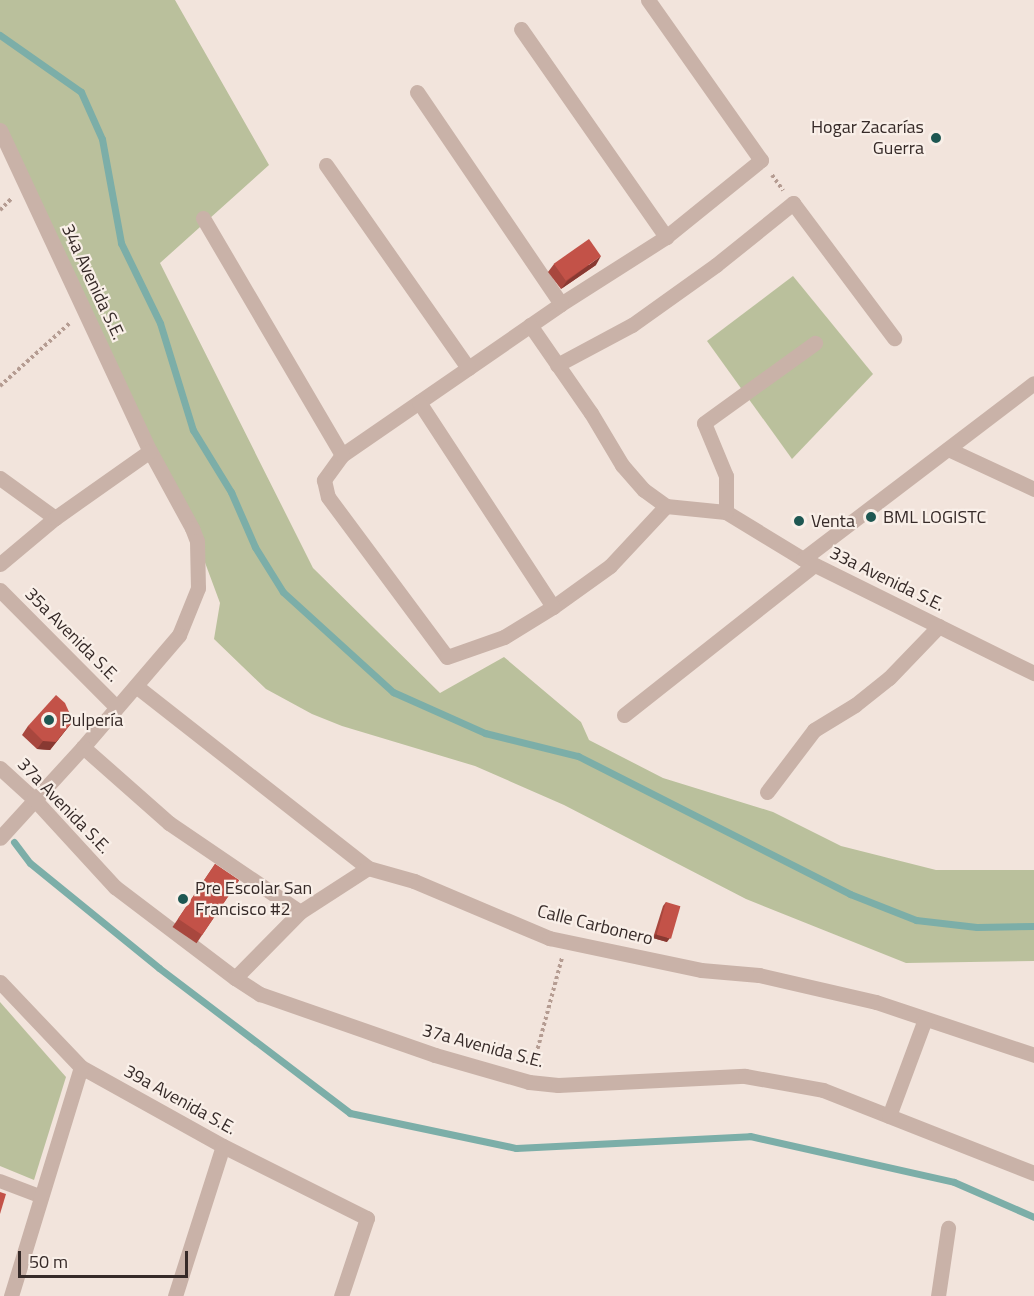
<!DOCTYPE html>
<html>
<head>
<meta charset="utf-8">
<style>
	body { margin:0 }
	#map { position:relative; width:1034px; height:1296px; overflow:hidden; background:#f2e4dc; font-family:"Titillium Web",sans-serif }
	div>[style] { position:absolute }
	.green>* { inset:0; background:#bac09c }
	.stream>* { height:7px; margin:-3.5px; padding:0 3.5px; transform-origin:3.5px; border-radius:3.5px; background:#7caea8 }
	.path>* { height:4px; margin-top:-2px; transform-origin:0; background:repeating-linear-gradient(90deg,#b59c92 0 3px,transparent 0 6px) }
	.service>* { height:14px; margin:-7px; padding:0 7px; transform-origin:7px; border-radius:7px; background:#c9b2a8 }
	.minor>* { height:15px; margin:-7.5px; padding:0 7.5px; transform-origin:7.5px; border-radius:7.5px; background:#c9b2a8 }
	.wall>* { inset:0; background:#a8473e; transform-origin:0 0 }
	.shaded-wall>* { inset:0; background:#883932 }
	.building>* { inset:0; background:#c35248; transform-origin:0 0 }
	.dots>* { width:16px; height:16px; translate:-50% -50%; box-sizing:border-box; border:3px solid #f9efe8; border-radius:50% }
	span { translate:-50% -50%; white-space:nowrap; text-align:center; line-height:1.15; -webkit-text-stroke:4.5px #f9efe8; paint-order:stroke }
	.poi-label { font-size:18px; color:#362a28 }
	.right { translate:-100% -50%; text-align:right }
	.left { translate:0 -50%; text-align:left }
	.street-label { font-size:18px; color:#362a28 }
	.scale { position:absolute; left:18px; top:1251px; width:170px; height:27px; box-sizing:border-box; border:3px solid #362a28; border-top:0; padding-left:8px; font-size:18px; line-height:21px; white-space:nowrap; color:#362a28; -webkit-text-stroke:4px #f9efe8; paint-order:stroke }
</style>
</head>
<body>
<div id="map">
	<div class="green">
		<i style="clip-path:polygon(0 0,175px 0,269px 165px,160px 263px,313px 568px,440px 693px,504px 657px,581px 722px,589px 740px,663px 778px,773px 812px,841px 846px,936px 870px,1034px 870px,1034px 961px,906px 963px,746px 899px,564px 805px,475px 766px,342px 726px,312px 714px,266px 689px,214px 639px,220px 603px,197px 541px,0 130px)"></i>
		<i style="clip-path:polygon(793px 276px,873px 374px,792px 459px,707px 341px)"></i>
		<i style="clip-path:polygon(0 1002px,66px 1077px,34px 1180px,0 1166px)"></i>
	</div>
	<div class="stream">
		<i style="left:0;top:35px;width:99px;rotate:35.1deg"></i>
		<i style="left:81px;top:92px;width:51px;rotate:65.9deg"></i>
		<i style="left:102px;top:139px;width:106px;rotate:79.6deg"></i>
		<i style="left:121px;top:243px;width:89px;rotate:64deg"></i>
		<i style="left:160px;top:323px;width:112px;rotate:72.9deg"></i>
		<i style="left:193px;top:430px;width:73px;rotate:58.5deg"></i>
		<i style="left:231px;top:492px;width:60px;rotate:66.4deg"></i>
		<i style="left:255px;top:547px;width:53px;rotate:58.1deg"></i>
		<i style="left:283px;top:592px;width:149px;rotate:42.3deg"></i>
		<i style="left:393px;top:692px;width:101px;rotate:24deg"></i>
		<i style="left:485px;top:733px;width:96px;rotate:13.9deg"></i>
		<i style="left:578px;top:756px;width:305px;rotate:26.9deg"></i>
		<i style="left:850px;top:894px;width:71px;rotate:21.5deg"></i>
		<i style="left:916px;top:920px;width:61px;rotate:6.5deg"></i>
		<i style="left:977px;top:927px;width:57px;rotate:-1deg"></i>
		<i style="left:14px;top:842px;width:26px;rotate:53deg"></i>
		<i style="left:30px;top:863px;width:166px;rotate:39.1deg"></i>
		<i style="left:159px;top:968px;width:240px;rotate:37.2deg"></i>
		<i style="left:350px;top:1113px;width:170px;rotate:11.9deg"></i>
		<i style="left:516px;top:1148px;width:234px;rotate:-2.9deg"></i>
		<i style="left:750px;top:1136px;width:209px;rotate:12.7deg"></i>
		<i style="left:954px;top:1182px;width:87px;rotate:23.6deg"></i>
	</div>
	<div class="path">
		<i style="left:772px;top:175px;width:19px;rotate:54deg"></i>
		<i style="left:0;top:210px;width:17px;rotate:-45deg"></i>
		<i style="left:0;top:386px;width:94px;rotate:-42deg"></i>
		<i style="left:533px;top:1066px;width:112px;rotate:-75deg"></i>
	</div>
	<div class="service">
		<i style="left:0;top:1181px;width:45px;rotate:20.9deg"></i>
	</div>
	<div class="minor">
		<i style="left:648px;top:0;width:196px;rotate:54.8deg"></i>
		<i style="left:761px;top:160px;width:122px;rotate:141deg"></i>
		<i style="left:666px;top:237px;width:125px;rotate:147.5deg"></i>
		<i style="left:561px;top:304px;width:266px;rotate:145.4deg"></i>
		<i style="left:342px;top:455px;width:31px;rotate:126deg"></i>
		<i style="left:324px;top:480px;width:17px;rotate:77deg"></i>
		<i style="left:328px;top:497px;width:199px;rotate:53.4deg"></i>
		<i style="left:447px;top:657px;width:60px;rotate:-19.3deg"></i>
		<i style="left:504px;top:637px;width:57px;rotate:-31.5deg"></i>
		<i style="left:553px;top:607px;width:70px;rotate:-35.7deg"></i>
		<i style="left:610px;top:566px;width:82px;rotate:-47deg"></i>
		<i style="left:521px;top:29px;width:254px;rotate:55.1deg"></i>
		<i style="left:417px;top:92px;width:256px;rotate:55.8deg"></i>
		<i style="left:0;top:130px;width:354px;rotate:65deg"></i>
		<i style="left:150px;top:451px;width:88px;rotate:61.4deg"></i>
		<i style="left:192px;top:528px;width:14px;rotate:69deg"></i>
		<i style="left:197px;top:541px;width:47px;rotate:88.8deg"></i>
		<i style="left:198px;top:588px;width:51px;rotate:112deg"></i>
		<i style="left:179px;top:635px;width:148px;rotate:130.6deg"></i>
		<i style="left:83px;top:747px;width:123px;rotate:132.4deg"></i>
		<i style="left:326px;top:165px;width:248px;rotate:55deg"></i>
		<i style="left:203px;top:218px;width:275px;rotate:59.6deg"></i>
		<i style="left:530px;top:325px;width:107px;rotate:55.3deg"></i>
		<i style="left:591px;top:413px;width:61px;rotate:59.2deg"></i>
		<i style="left:622px;top:465px;width:33px;rotate:49deg"></i>
		<i style="left:644px;top:490px;width:27px;rotate:36deg"></i>
		<i style="left:666px;top:506px;width:60px;rotate:5.7deg"></i>
		<i style="left:726px;top:512px;width:90px;rotate:31.4deg"></i>
		<i style="left:803px;top:559px;width:258px;rotate:26.3deg"></i>
		<i style="left:557px;top:365px;width:85px;rotate:-28.1deg"></i>
		<i style="left:632px;top:325px;width:103px;rotate:-35.5deg"></i>
		<i style="left:716px;top:265px;width:99px;rotate:-38.8deg"></i>
		<i style="left:793px;top:203px;width:169px;rotate:53.2deg"></i>
		<i style="left:419px;top:402px;width:245px;rotate:56.8deg"></i>
		<i style="left:948px;top:449px;width:95px;rotate:24.9deg"></i>
		<i style="left:0;top:478px;width:68px;rotate:36deg"></i>
		<i style="left:726px;top:512px;width:36px;rotate:-90deg"></i>
		<i style="left:726px;top:476px;width:57px;rotate:-112.5deg"></i>
		<i style="left:704px;top:423px;width:137px;rotate:-35.8deg"></i>
		<i style="left:803px;top:559px;width:290px;rotate:-37.3deg"></i>
		<i style="left:0;top:564px;width:72px;rotate:-39.9deg"></i>
		<i style="left:55px;top:518px;width:116px;rotate:-35.2deg"></i>
		<i style="left:0;top:590px;width:165px;rotate:45.2deg"></i>
		<i style="left:136px;top:686px;width:295px;rotate:38.1deg"></i>
		<i style="left:368px;top:868px;width:48px;rotate:15.8deg"></i>
		<i style="left:414px;top:881px;width:147px;rotate:22.9deg"></i>
		<i style="left:549px;top:938px;width:155px;rotate:11.9deg"></i>
		<i style="left:701px;top:970px;width:58px;rotate:4.9deg"></i>
		<i style="left:759px;top:975px;width:120px;rotate:13deg"></i>
		<i style="left:876px;top:1002px;width:167px;rotate:18.5deg"></i>
		<i style="left:624px;top:715px;width:242px;rotate:-38.3deg"></i>
		<i style="left:83px;top:747px;width:115px;rotate:41.5deg"></i>
		<i style="left:169px;top:823px;width:158px;rotate:34.2deg"></i>
		<i style="left:0;top:768px;width:46px;rotate:42.4deg"></i>
		<i style="left:34px;top:799px;width:120px;rotate:47.4deg"></i>
		<i style="left:115px;top:887px;width:151px;rotate:37.2deg"></i>
		<i style="left:235px;top:978px;width:30px;rotate:33deg"></i>
		<i style="left:260px;top:994px;width:185px;rotate:19.2deg"></i>
		<i style="left:435px;top:1055px;width:98px;rotate:16deg"></i>
		<i style="left:529px;top:1082px;width:29px;rotate:6deg"></i>
		<i style="left:558px;top:1085px;width:187px;rotate:-2.8deg"></i>
		<i style="left:745px;top:1076px;width:79px;rotate:10.2deg"></i>
		<i style="left:823px;top:1090px;width:227px;rotate:21.5deg"></i>
		<i style="left:767px;top:792px;width:78px;rotate:-52.8deg"></i>
		<i style="left:814px;top:730px;width:48px;rotate:-31.4deg"></i>
		<i style="left:855px;top:705px;width:43px;rotate:-38.5deg"></i>
		<i style="left:889px;top:678px;width:72px;rotate:-46.1deg"></i>
		<i style="left:235px;top:978px;width:93px;rotate:-45.4deg"></i>
		<i style="left:300px;top:912px;width:81px;rotate:-32.9deg"></i>
		<i style="left:0;top:982px;width:117px;rotate:46.4deg"></i>
		<i style="left:81px;top:1067px;width:162px;rotate:29.1deg"></i>
		<i style="left:223px;top:1146px;width:161px;rotate:26.6deg"></i>
		<i style="left:367px;top:1218px;width:82px;rotate:108.4deg"></i>
		<i style="left:889px;top:1116px;width:103px;rotate:-69.6deg"></i>
		<i style="left:11px;top:1296px;width:239px;rotate:-73deg"></i>
		<i style="left:175px;top:1296px;width:157px;rotate:-72.3deg"></i>
		<i style="left:938px;top:1296px;width:69px;rotate:-81.6deg"></i>
	</div>
	<div class="wall">
		<i style="clip-path:polygon(554px 264px,596px 265px,561px 289px,548px 272px)"></i>
		<i style="clip-path:polygon(73px 721px,50px 750px,37px 749px,22px 735px,28px 726px)"></i>
		<i style="left:215px;top:864px;width:29px;height:76px;rotate:34deg"></i>
		<i style="clip-path:polygon(666px 902px,667px 942px,653px 938px,663px 906px)"></i>
	</div>
	<div class="shaded-wall">
		<i style="clip-path:polygon(601px 256px,596px 265px,561px 289px,567px 281px)"></i>
		<i style="clip-path:polygon(73px 721px,50px 750px,37px 749px,43px 741px)"></i>
		<i style="clip-path:polygon(656px 934px,670px 938px,667px 942px,653px 938px)"></i>
	</div>
	<div class="building">
		<i style="left:589px;top:239px;width:21px;height:43px;rotate:55deg"></i>
		<i style="clip-path:polygon(56px 695px,65px 703px,73px 721px,56px 742px,43px 741px,28px 726px)"></i>
		<i style="left:215px;top:864px;width:29px;height:66px;rotate:34deg"></i>
		<i style="left:666px;top:902px;width:15px;height:34px;rotate:16deg"></i>
		<i style="clip-path:polygon(0 1192px,6px 1194px,0 1214px)"></i>
	</div>
	<div class="dots">
		<i style="left:936px;top:138px;background:#1e5752"></i>
		<i style="left:871px;top:517px;background:#1e5752"></i>
		<i style="left:799px;top:521px;background:#1e5752"></i>
		<i style="left:49px;top:720px;background:#1e5752"></i>
		<i style="left:183px;top:899px;background:#1e5752"></i>
	</div>
	<div class="poi-label">
		<span class="right" style="left:924px;top:138px">Hogar Zacarías<br>Guerra</span>
		<span class="left" style="left:883px;top:517px">BML LOGISTC</span>
		<span class="left" style="left:811px;top:521px">Venta</span>
		<span class="left" style="left:61px;top:720px">Pulpería</span>
		<span class="left" style="left:195px;top:899px">Pre Escolar San<br>Francisco #2</span>
	</div>
	<div class="street-label">
		<span style="left:93px;top:282px;rotate:65deg">34a Avenida S.E.</span>
		<span style="left:887px;top:579px;rotate:26deg">33a Avenida S.E.</span>
		<span style="left:72px;top:635px;rotate:45deg">35a Avenida S.E.</span>
		<span style="left:64px;top:806px;rotate:46deg">37a Avenida S.E.</span>
		<span style="left:595px;top:925px;rotate:14deg">Calle Carbonero</span>
		<span style="left:483px;top:1046px;rotate:15deg">37a Avenida S.E.</span>
		<span style="left:180px;top:1100px;rotate:29deg">39a Avenida S.E.</span>
	</div>
	<div class="scale">50 m</div>
</div>
</body>
</html>
